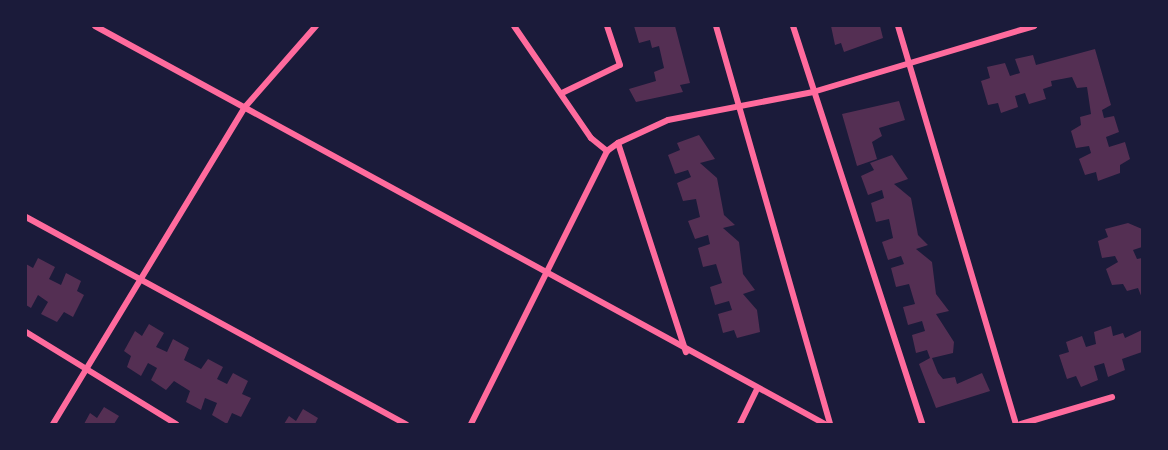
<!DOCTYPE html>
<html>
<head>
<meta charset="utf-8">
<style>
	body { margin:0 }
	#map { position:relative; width:1168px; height:450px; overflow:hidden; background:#1b1b3a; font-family:Karla,sans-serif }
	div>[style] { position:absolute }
	.building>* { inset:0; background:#542f53 }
	.minor>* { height:6px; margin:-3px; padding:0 3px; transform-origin:3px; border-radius:3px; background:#ff6b9d }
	span { translate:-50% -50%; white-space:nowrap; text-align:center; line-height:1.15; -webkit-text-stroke:6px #1b1b3a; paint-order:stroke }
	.frame { position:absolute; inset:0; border:27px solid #1b1b3a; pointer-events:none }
</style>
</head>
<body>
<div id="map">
	<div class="building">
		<i style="clip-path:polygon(634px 26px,675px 26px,690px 83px,680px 85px,683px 92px,636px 102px,629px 89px,656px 81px,654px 72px,664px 68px,659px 46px,652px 48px,650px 40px,639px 43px)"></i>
		<i style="clip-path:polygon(831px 26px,880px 26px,883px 38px,844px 52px,841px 43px,835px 45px)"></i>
		<i style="clip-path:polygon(1095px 49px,1111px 105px,1102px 110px,1104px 118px,1114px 116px,1119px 132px,1106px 137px,1109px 147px,1125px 142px,1130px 159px,1120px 165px,1120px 173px,1098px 181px,1096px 172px,1085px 175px,1079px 159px,1091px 153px,1089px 146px,1076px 148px,1071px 131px,1081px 125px,1080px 117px,1091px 114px,1087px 87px,1077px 88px,1072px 77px,1051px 81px,1052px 86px,1043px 89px,1046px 99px,1029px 104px,1025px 93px,1015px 96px,1018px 107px,1001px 113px,998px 103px,988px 105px,981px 81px,990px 78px,987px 67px,1005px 63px,1010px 76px,1020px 73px,1015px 59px,1033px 55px,1036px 65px)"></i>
		<i style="clip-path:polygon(899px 101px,905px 120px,879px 128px,882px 136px,872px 142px,877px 159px,857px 166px,842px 114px)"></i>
		<i style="clip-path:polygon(699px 135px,715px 159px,700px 163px,717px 178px,724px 215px,735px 225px,723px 228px,739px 242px,743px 274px,755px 290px,743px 294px,757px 310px,760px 332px,737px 338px,734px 330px,723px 333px,718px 314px,732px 310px,729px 301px,715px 305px,710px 287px,722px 283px,716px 264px,703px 267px,698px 248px,710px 244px,708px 235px,695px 239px,688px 221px,700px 217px,696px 199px,683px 201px,677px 183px,691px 177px,688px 170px,675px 174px,668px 155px,680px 150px,677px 143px)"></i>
		<i style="clip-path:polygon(892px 155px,908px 179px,894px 184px,911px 198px,918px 235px,928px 245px,916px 249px,932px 262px,936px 294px,949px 311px,936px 314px,954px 342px,953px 353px,932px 358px,938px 373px,943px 379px,955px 377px,957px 384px,982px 373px,990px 391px,936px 408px,919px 364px,930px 358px,927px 350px,916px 353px,912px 335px,925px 331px,922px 321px,908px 325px,903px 307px,915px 304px,909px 284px,896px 287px,891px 268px,904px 264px,901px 256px,888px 260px,882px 242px,893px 238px,889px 219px,876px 222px,871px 203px,884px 198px,882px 190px,868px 195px,861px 176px,874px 170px,870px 163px)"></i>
		<i style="clip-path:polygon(1128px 223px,1142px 229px,1142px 247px,1133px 250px,1137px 259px,1142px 258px,1142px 298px,1138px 288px,1127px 291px,1123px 284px,1112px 285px,1106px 269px,1118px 262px,1115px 256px,1102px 258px,1098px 241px,1108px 237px,1105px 229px)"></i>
		<i style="clip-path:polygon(38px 258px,55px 267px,49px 279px,61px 285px,66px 273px,81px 281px,77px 291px,84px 295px,73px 317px,64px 312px,57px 322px,41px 314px,48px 302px,38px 295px,31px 308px,26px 305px,26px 264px,33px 268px)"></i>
		<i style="clip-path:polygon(149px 324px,164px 333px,156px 347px,167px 352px,173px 339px,189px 348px,184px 360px,201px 369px,208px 359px,223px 367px,217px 379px,227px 384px,233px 373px,248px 381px,242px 394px,251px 398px,241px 417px,232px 413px,227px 424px,212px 415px,217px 403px,205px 398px,201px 410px,186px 402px,190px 391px,174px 381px,166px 390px,151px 380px,157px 368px,148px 363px,141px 376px,127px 367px,131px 356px,124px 351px,135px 331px,142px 336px)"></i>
		<i style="clip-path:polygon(1111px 326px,1113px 336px,1123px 333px,1125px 338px,1142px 330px,1142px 352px,1122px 359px,1125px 370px,1108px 377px,1104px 363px,1094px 366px,1098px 380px,1081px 387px,1076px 376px,1067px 379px,1059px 355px,1069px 352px,1066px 342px,1082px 336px,1086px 347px,1096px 344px,1094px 332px)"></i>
		<i style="clip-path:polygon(104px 407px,119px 416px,114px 424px,84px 424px,90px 413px,97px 418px)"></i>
		<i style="clip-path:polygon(303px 409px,318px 418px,315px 424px,284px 424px,289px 416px,296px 421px)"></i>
	</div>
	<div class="minor">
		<i style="left:95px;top:26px;width:831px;rotate:28.6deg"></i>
		<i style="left:514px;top:26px;width:136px;rotate:55.5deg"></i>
		<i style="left:591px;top:138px;width:21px;rotate:39deg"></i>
		<i style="left:716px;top:26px;width:414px;rotate:74deg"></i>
		<i style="left:793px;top:26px;width:418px;rotate:72deg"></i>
		<i style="left:898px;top:26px;width:415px;rotate:73.5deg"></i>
		<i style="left:562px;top:93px;width:64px;rotate:-25.8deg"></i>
		<i style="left:620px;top:65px;width:41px;rotate:-108.4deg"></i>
		<i style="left:618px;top:143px;width:220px;rotate:72deg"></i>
		<i style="left:26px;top:217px;width:433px;rotate:28.6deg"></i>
		<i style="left:26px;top:332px;width:176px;rotate:31.5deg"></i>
		<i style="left:53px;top:424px;width:371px;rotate:-58.8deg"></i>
		<i style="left:245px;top:107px;width:108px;rotate:-48.8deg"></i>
		<i style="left:471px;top:424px;width:305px;rotate:-63.5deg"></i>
		<i style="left:607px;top:151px;width:14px;rotate:-36deg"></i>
		<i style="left:618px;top:143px;width:55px;rotate:-24.7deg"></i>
		<i style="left:668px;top:120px;width:148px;rotate:-10.9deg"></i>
		<i style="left:813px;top:92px;width:231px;rotate:-16.6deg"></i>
		<i style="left:740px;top:424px;width:37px;rotate:-64deg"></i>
		<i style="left:1021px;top:424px;width:95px;rotate:-16.5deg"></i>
	</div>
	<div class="frame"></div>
</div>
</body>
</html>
